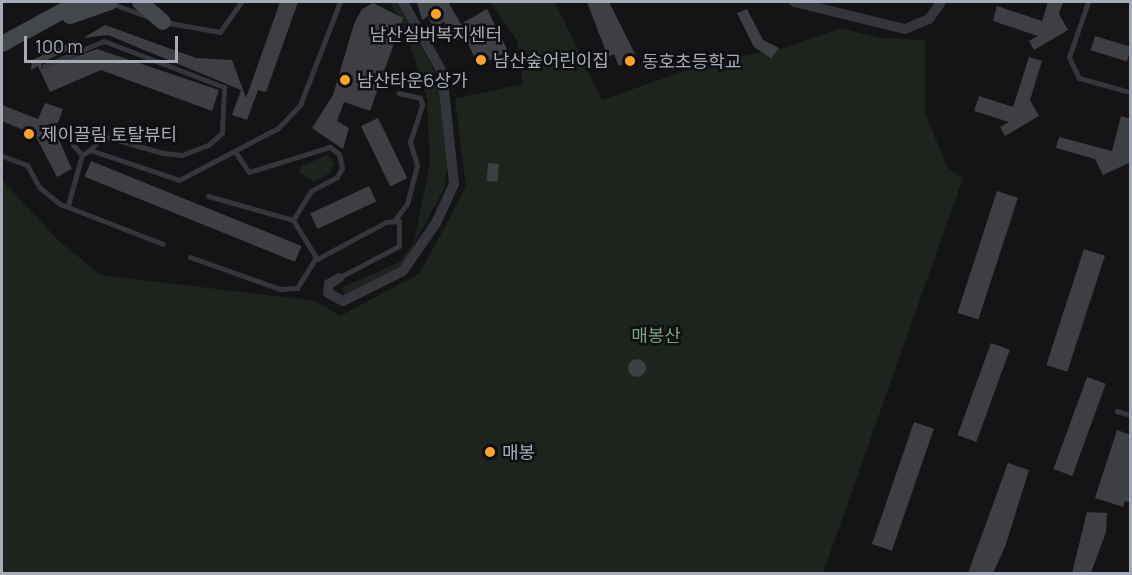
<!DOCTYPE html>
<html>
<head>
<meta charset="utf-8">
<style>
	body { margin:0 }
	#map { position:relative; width:1132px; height:575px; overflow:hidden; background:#141416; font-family:Manrope,"Noto Sans KR",sans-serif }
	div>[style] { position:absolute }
	.green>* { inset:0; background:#1c241d }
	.building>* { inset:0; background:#3e3f43; transform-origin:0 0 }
	.round { border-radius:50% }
	.lane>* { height:5px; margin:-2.5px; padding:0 2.5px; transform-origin:2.5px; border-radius:2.5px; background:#35363b }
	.street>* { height:10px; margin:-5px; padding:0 5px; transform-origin:5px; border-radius:5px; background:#35363b }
	.secondary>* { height:16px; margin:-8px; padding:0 8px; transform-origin:8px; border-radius:8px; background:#43464b }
	.dots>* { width:16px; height:16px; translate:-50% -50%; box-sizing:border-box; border:3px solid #0f0f11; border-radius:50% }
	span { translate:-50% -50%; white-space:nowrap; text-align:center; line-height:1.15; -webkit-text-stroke:5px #0f0f11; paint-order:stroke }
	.poi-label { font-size:18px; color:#a5acb7 }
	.left { translate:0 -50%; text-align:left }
	.park-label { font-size:18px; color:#7ba37b }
	.frame { position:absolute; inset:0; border:3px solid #a5acb7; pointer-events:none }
	.scale { position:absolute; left:24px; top:36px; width:154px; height:27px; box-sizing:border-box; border:3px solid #a5acb7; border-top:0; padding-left:8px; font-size:18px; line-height:21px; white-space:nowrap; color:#a5acb7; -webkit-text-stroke:4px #0f0f11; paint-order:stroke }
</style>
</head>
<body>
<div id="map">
	<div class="green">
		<i style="clip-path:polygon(390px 2px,398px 2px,440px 82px,447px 168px,444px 189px,401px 268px,345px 295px,341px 288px,400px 262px,414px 242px,430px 163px,427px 99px,407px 35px)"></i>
		<i style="clip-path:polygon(490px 2px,555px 2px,602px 100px,707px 63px,784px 48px,841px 28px,880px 38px,925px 40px,925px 114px,948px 168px,963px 178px,823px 573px,2px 574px,2px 180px,60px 242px,101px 275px,316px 301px,340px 316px,420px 273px,466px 187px,455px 99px,523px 84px,517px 40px)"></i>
		<i style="clip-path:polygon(327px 155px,335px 163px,330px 173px,314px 182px,300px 173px,300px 167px)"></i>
	</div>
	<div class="building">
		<i style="clip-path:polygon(280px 2px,298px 2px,266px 92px,258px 90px,247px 120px,232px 115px,241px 90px,108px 35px,83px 38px,105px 25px,196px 58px,232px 60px,246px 98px)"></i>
		<i style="clip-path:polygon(417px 2px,448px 2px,461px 24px,487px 9px,508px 51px,478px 66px,465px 36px,455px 40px,444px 22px,433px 28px,428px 16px,422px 20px)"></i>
		<i style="clip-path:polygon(587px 2px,609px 2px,637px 58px,619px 66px,614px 54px,608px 57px)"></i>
		<i style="clip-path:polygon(1048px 2px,1063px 2px,1059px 14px,1068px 30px,1034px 50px,1029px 41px,1038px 36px,993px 21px,997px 6px,1042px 21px)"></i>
		<i style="clip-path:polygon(373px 3px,403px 18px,370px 111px,344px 102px,337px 121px,349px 128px,343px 149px,312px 128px,333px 95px,354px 24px,362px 9px)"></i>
		<i style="clip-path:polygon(747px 9px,763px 40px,779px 48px,771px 58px,754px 47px,737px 13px)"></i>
		<i style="left:1095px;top:36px;width:38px;height:15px;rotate:17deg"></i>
		<i style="clip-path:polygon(74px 41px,83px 44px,42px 62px,41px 69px,97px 49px,219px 90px,212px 111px,101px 70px,50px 92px,38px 66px,31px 70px,32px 60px)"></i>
		<i style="clip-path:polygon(1029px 57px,1042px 61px,1030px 100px,1039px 116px,1005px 136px,1000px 127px,1009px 122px,974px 111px,979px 96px,1013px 107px)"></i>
		<i style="clip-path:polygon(45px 103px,63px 109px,55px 131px,72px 169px,57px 177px,35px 135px,2px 121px,2px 105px,38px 119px)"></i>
		<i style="clip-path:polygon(1121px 116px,1131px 119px,1131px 162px,1103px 175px,1095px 159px,1056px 148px,1059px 137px,1112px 151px)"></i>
		<i style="left:378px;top:118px;width:67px;height:19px;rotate:64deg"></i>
		<i style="left:91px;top:161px;width:227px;height:17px;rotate:22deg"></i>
		<i style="left:488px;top:163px;width:11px;height:18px;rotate:5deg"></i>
		<i style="left:369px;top:186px;width:17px;height:65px;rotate:65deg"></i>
		<i style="left:997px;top:191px;width:22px;height:128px;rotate:18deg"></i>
		<i style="left:1084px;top:249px;width:22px;height:122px;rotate:18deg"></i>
		<i style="left:991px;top:343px;width:20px;height:98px;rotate:20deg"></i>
		<i class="round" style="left:628px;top:359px;width:18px;height:18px"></i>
		<i style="left:1087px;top:377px;width:20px;height:98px;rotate:20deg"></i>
		<i style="left:914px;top:422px;width:21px;height:129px;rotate:19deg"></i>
		<i style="clip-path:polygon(1117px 430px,1131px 435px,1131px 503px,1125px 501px,1123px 507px,1095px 498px)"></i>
		<i style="clip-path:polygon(1008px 463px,1029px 470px,1005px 547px,993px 573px,968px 573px)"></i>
		<i style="clip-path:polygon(1087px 512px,1107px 513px,1106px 532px,1091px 573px,1072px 573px)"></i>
	</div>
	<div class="lane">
		<i style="left:1088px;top:2px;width:58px;rotate:109.1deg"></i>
		<i style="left:1069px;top:57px;width:23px;rotate:65deg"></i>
		<i style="left:1079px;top:78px;width:53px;rotate:15.4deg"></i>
		<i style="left:113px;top:4px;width:38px;rotate:20deg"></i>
		<i style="left:164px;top:22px;width:57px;rotate:10.1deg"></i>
		<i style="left:220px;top:32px;width:37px;rotate:-55deg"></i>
		<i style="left:44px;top:66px;width:65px;rotate:-22.6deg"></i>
		<i style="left:104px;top:41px;width:129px;rotate:21deg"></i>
		<i style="left:224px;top:87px;width:46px;rotate:92.5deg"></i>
		<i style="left:222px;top:133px;width:18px;rotate:139deg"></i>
		<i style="left:208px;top:145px;width:28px;rotate:159deg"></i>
		<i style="left:182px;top:155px;width:19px;rotate:-174deg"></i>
		<i style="left:163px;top:153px;width:62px;rotate:-164.2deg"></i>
		<i style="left:103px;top:136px;width:19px;rotate:133deg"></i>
		<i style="left:90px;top:150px;width:94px;rotate:18.6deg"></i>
		<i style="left:179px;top:180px;width:112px;rotate:-27.7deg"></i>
		<i style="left:278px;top:128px;width:32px;rotate:-46deg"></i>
		<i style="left:300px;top:105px;width:110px;rotate:-68.8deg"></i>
		<i style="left:75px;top:128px;width:17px;rotate:97deg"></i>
		<i style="left:73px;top:145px;width:13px;rotate:48deg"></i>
		<i style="left:236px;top:153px;width:23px;rotate:56deg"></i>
		<i style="left:249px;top:172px;width:85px;rotate:-17.2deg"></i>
		<i style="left:330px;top:147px;width:11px;rotate:38deg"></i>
		<i style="left:339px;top:154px;width:14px;rotate:78deg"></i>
		<i style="left:342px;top:168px;width:10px;rotate:119deg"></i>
		<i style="left:337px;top:177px;width:30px;rotate:152deg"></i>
		<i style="left:311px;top:191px;width:34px;rotate:122deg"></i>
		<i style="left:293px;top:220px;width:46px;rotate:58.4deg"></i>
		<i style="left:317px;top:259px;width:78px;rotate:-28.2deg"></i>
		<i style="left:386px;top:222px;width:13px;rotate:-4deg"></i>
		<i style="left:399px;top:221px;width:25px;rotate:90deg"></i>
		<i style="left:399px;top:246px;width:67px;rotate:152.3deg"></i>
		<i style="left:2px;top:156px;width:27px;rotate:20deg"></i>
		<i style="left:27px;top:165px;width:25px;rotate:61deg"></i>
		<i style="left:39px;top:187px;width:27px;rotate:39deg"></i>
		<i style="left:60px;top:204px;width:110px;rotate:21.2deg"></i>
		<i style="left:208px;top:196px;width:88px;rotate:15.8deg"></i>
		<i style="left:68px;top:205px;width:52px;rotate:-74.4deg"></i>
		<i style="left:82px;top:155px;width:9px;rotate:-32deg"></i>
		<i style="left:394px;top:221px;width:21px;rotate:-53deg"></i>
		<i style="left:407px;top:204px;width:40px;rotate:-75.6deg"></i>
		<i style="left:417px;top:165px;width:24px;rotate:-107deg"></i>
		<i style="left:410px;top:142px;width:40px;rotate:-72deg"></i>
		<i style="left:422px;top:104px;width:6px;rotate:-108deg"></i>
		<i style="left:420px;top:98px;width:22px;rotate:-167deg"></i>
		<i style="left:190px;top:257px;width:96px;rotate:19.6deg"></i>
		<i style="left:280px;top:289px;width:17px;rotate:-3deg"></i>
		<i style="left:297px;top:288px;width:34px;rotate:-58deg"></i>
		<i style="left:1117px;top:411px;width:14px;rotate:17deg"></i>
	</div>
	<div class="street">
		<i style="left:794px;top:2px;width:114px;rotate:13.7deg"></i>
		<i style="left:905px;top:29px;width:26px;rotate:-23deg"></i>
		<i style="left:929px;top:19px;width:21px;rotate:-55deg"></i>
		<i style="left:339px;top:278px;width:12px;rotate:149deg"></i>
		<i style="left:329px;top:284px;width:9px;rotate:96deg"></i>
		<i style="left:328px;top:293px;width:17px;rotate:28deg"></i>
		<i style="left:343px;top:301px;width:67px;rotate:-26.6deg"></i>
		<i style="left:403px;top:271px;width:58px;rotate:-55.5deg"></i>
		<i style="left:436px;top:223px;width:43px;rotate:-65.2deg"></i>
		<i style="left:454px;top:184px;width:113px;rotate:-96.1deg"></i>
		<i style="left:442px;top:72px;width:80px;rotate:-119.1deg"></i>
	</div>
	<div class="secondary">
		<i style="left:140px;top:2px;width:30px;rotate:41deg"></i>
		<i style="left:70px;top:16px;width:42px;rotate:-19.3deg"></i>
		<i style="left:2px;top:44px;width:88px;rotate:-28.6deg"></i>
	</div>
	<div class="dots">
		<i style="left:436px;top:14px;background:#fca426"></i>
		<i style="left:481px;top:60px;background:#fca426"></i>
		<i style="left:630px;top:61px;background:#fca426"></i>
		<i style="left:345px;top:80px;background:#fca426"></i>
		<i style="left:29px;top:134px;background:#fca426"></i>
		<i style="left:490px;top:452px;background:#fca426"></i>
	</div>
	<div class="poi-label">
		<span style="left:436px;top:34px">남산실버복지센터</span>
		<span class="left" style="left:493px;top:60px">남산숲어린이집</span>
		<span class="left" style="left:642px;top:61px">동호초등학교</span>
		<span class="left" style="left:357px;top:80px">남산타운6상가</span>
		<span class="left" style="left:41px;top:134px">제이끌림 토탈뷰티</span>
		<span class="left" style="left:502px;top:452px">매봉</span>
	</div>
	<div class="park-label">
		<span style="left:656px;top:335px">매봉산</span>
	</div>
	<div class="frame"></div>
	<div class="scale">100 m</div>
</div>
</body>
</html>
